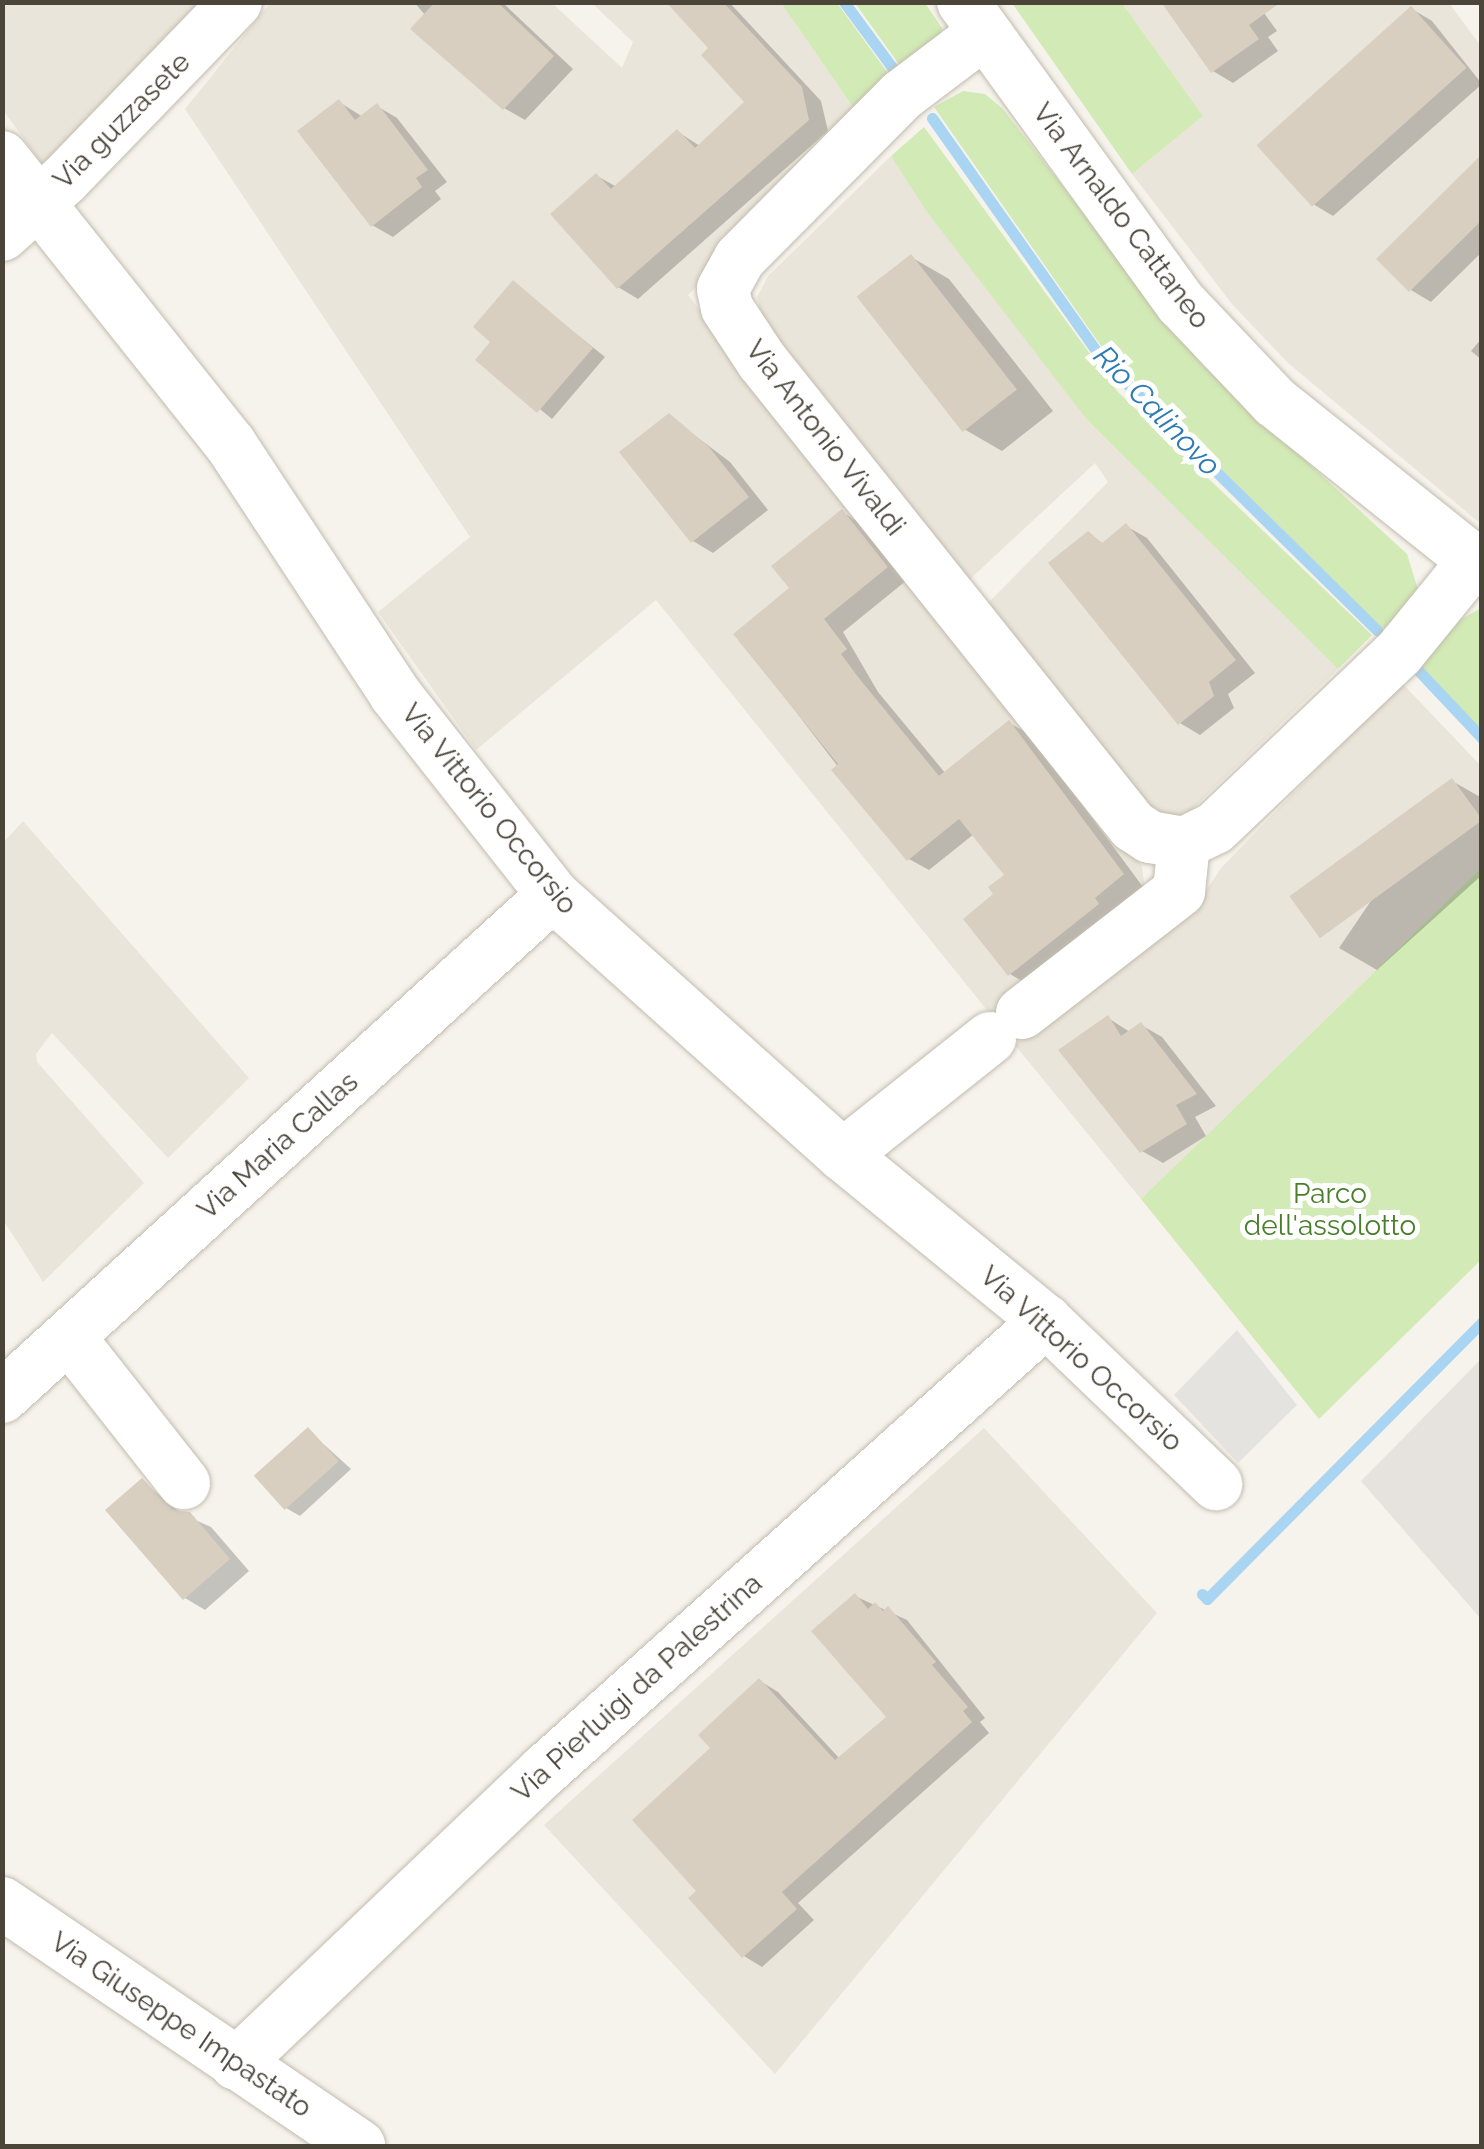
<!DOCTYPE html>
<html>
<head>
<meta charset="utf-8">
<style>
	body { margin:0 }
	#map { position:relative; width:1484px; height:2149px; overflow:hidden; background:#f6f3ec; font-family:Raleway,sans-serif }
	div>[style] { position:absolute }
	.residential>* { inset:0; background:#eae5da }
	.industrial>* { inset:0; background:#e6e2dd }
	.green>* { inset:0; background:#d2eab5 }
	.parking>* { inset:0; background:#e5e3e0 }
	.shadow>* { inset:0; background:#0003 }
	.stream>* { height:11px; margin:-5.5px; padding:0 5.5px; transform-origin:5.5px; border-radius:5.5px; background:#a9d4f2 }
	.building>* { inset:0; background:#d8cfc1; transform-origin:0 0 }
	.roads { filter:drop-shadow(0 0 2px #c2bbae) drop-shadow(0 0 2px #c2bbae) }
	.minor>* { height:52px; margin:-26px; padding:0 26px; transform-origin:26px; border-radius:26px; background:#fff }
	span { translate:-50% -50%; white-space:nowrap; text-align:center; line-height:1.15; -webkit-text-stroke:10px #fff; paint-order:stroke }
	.street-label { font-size:28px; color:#4b4439 }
	.park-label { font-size:28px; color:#4a7f2a }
	.water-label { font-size:30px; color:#2e7ab2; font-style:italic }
	.frame { position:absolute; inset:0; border:5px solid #4b4439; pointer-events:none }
</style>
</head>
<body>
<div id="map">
	<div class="residential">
		<i style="clip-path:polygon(2px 3px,203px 3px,48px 172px,3px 110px)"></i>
		<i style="clip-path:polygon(270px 3px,552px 3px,622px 68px,633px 42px,592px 3px,781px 3px,864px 123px,688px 295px,1142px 866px,1146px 901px,995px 1020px,656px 600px,476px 750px,378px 612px,470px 537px,185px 109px)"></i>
		<i style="clip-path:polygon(1122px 3px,1449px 3px,1481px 46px,1481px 524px,1288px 363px,1232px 304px,1132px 174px,1203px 116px)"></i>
		<i style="clip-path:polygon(891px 156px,1088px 421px,1338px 669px,1183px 818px,1149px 810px,986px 605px,1108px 482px,1095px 463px,969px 580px,762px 318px,757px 297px,768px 276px)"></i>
		<i style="clip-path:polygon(1401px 682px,1481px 766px,1481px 868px,1141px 1199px,1015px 1045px,1196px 905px,1222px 867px)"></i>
		<i style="clip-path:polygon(23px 821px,249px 1078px,168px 1158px,52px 1033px,36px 1054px,37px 1062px,144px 1183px,43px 1282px,2px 1218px,3px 843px)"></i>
		<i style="clip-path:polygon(984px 1428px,1157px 1613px,775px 2074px,544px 1825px)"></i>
	</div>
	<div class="industrial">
		<i style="clip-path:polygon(1481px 1359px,1481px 1619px,1361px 1481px)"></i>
	</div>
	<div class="green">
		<i style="clip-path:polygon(781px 3px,837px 3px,898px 87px,864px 123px)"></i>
		<i style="clip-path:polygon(855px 3px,925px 3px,942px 28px,939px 43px,908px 77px)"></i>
		<i style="clip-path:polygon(1012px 3px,1122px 3px,1203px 116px,1132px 174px)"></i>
		<i style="clip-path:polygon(963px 91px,985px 94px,1002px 108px,1202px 365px,1407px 554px,1419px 593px,1393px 630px,1387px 625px,1382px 630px,1106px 353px,934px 107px)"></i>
		<i style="clip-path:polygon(924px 127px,1118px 392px,1372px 635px,1338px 669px,1088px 421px,927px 212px,891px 156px)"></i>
		<i style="clip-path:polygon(1481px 608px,1481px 731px,1418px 664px,1458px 621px)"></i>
		<i style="clip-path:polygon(1481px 868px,1481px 1260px,1319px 1419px,1141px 1199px)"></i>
	</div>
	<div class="parking">
		<i style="clip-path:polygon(1237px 1330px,1297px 1405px,1238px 1463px,1174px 1395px)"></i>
	</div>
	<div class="shadow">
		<i style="clip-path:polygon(414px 2px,502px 2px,573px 69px,525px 120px,504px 108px)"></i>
		<i style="clip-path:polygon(668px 2px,729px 2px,821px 101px,828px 131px,638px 299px,618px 287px,597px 176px,617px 187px,678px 132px,700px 146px,747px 103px,712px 49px)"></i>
		<i style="clip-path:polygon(1256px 2px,1277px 31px,1268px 37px,1278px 51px,1233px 83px,1213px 71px)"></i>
		<i style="clip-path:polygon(1412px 9px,1432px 21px,1482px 84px,1333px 216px,1313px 204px)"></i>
		<i style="clip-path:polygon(339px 102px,363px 117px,377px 106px,397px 118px,447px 182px,435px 191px,441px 199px,393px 237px,372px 225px)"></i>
		<i style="clip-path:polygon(1482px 158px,1482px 252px,1431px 302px,1411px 290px)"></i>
		<i style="clip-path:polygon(911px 257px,949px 279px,1053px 411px,1002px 451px,964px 429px)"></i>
		<i style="clip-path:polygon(513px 283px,605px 357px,552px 419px,479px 359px,494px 342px)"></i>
		<i style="clip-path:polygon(1482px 338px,1482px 360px,1471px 351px)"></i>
		<i style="clip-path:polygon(669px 416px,730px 462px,768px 510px,713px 553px,693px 541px)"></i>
		<i style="clip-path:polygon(842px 512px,862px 524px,907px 580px,843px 632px,878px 692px,946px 774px,1009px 723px,1030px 734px,1143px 887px,1030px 986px,1010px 974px,997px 895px,1007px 875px,974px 834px,929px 870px,909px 859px,736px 634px,793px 589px)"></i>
		<i style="clip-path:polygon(1126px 526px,1147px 538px,1255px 673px,1228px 694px,1234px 708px,1200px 735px,1180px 723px,1088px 534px,1104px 544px)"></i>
		<i style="clip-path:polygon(1452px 781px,1482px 798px,1482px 875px,1377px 970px,1339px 948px)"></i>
		<i style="clip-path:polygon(1108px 1018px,1130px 1032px,1141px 1025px,1162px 1037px,1216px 1106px,1195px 1117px,1206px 1136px,1163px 1163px,1142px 1151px)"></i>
		<i style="clip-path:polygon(308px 1430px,351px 1469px,300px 1516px,286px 1508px)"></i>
		<i style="clip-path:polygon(142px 1481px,182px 1514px,211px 1527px,249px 1571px,205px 1610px,185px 1598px)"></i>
		<i style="clip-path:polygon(855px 1596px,907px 1620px,985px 1718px,980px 1722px,989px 1733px,798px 1903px,814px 1920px,762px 1967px,744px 1956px,691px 1898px,699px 1891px,714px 1748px,760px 1681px,778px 1692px,840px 1759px,889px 1718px)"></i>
	</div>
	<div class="stream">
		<i style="left:844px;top:2px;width:94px;rotate:53.6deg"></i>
		<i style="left:932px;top:118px;width:296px;rotate:54.8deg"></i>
		<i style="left:1103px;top:360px;width:385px;rotate:44.6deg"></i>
		<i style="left:1416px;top:668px;width:96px;rotate:46.7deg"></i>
		<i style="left:1202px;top:1594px;width:7px;rotate:45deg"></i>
		<i style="left:1207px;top:1599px;width:390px;rotate:-45.2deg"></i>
	</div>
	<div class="building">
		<i style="clip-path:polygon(435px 2px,497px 2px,554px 56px,503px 110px,410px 29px)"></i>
		<i style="clip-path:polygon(666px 2px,723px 2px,802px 87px,809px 120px,617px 289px,550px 214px,596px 173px,611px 189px,677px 129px,695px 148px,744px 102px,701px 55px,708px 48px)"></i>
		<i style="clip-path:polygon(1161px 2px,1281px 2px,1249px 25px,1259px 39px,1211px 73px)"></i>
		<i style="left:1411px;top:6px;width:83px;height:208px;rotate:48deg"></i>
		<i style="clip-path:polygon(339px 99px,355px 120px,377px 103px,428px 170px,416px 178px,422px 187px,371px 227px,297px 131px)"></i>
		<i style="clip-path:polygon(1482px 154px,1482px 220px,1409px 292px,1376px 259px)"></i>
		<i style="left:911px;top:254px;width:172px;height:69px;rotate:52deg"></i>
		<i style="clip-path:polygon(513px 280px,593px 348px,537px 413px,475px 360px,490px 342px,473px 327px)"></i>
		<i style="clip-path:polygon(669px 413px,709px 447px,749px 497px,691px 543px,619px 452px)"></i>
		<i style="clip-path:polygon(842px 509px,888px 567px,824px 619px,847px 649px,841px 654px,858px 677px,939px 776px,1009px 720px,1124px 874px,1095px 898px,1099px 904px,1008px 976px,963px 919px,993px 894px,988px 887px,1004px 875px,959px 819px,907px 861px,831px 770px,838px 764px,733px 634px,789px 588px,771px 566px)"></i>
		<i style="clip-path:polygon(1126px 523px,1236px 660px,1209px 682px,1214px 696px,1178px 725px,1048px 563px,1088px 531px,1102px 543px)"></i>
		<i style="left:1452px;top:778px;width:52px;height:201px;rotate:54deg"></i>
		<i style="clip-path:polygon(1108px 1015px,1121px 1036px,1141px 1022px,1197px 1094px,1176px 1105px,1187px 1124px,1140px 1153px,1058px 1050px)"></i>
		<i style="left:308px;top:1427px;width:46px;height:73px;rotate:48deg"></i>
		<i style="clip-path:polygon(142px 1478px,172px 1510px,190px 1512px,230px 1559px,183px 1600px,105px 1510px)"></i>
		<i style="clip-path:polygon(855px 1593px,868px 1609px,875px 1602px,883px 1611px,888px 1606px,936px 1662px,932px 1665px,968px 1707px,963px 1711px,972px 1722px,782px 1892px,797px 1909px,742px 1958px,688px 1898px,696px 1891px,632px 1820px,710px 1748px,698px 1735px,759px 1678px,835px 1760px,886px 1717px,811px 1631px)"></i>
	</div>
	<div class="roads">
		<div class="minor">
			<i style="left:963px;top:2px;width:373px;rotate:54.1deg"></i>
			<i style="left:1182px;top:304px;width:135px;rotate:46.5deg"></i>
			<i style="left:1275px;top:402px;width:265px;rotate:38.6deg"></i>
			<i style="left:984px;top:33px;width:103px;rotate:142.9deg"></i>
			<i style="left:902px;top:95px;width:230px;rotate:134.8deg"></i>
			<i style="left:740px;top:258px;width:35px;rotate:119deg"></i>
			<i style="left:723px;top:289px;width:19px;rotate:78deg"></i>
			<i style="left:727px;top:308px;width:64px;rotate:56.6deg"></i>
			<i style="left:762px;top:361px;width:595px;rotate:51.42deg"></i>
			<i style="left:1133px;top:826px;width:20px;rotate:33deg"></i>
			<i style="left:1150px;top:837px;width:35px;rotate:10deg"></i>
			<i style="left:1184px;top:843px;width:34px;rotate:-26deg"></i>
			<i style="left:1215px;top:828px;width:254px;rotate:-43.6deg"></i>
			<i style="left:1399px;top:653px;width:117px;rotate:-50.9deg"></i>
			<i style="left:2px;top:157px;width:368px;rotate:51.5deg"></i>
			<i style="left:231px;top:445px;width:298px;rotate:56.6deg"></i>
			<i style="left:395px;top:694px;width:256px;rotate:51.8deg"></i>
			<i style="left:553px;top:895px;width:389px;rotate:41.9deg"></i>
			<i style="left:843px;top:1155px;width:262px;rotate:39.3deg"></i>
			<i style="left:1046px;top:1321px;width:236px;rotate:43.8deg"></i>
			<i style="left:2px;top:235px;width:84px;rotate:-41.6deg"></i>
			<i style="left:65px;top:179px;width:246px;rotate:-46deg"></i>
			<i style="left:1022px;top:1013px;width:199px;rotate:-37.8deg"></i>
			<i style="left:1179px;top:891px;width:48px;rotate:-84.1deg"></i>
			<i style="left:843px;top:1155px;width:188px;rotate:-38.5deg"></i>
			<i style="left:69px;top:1337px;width:186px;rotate:51.8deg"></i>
			<i style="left:2px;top:1397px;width:745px;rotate:-42.34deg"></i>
			<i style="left:2px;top:1903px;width:432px;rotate:34.2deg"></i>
			<i style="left:236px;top:2064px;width:427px;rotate:-43.6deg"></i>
			<i style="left:545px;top:1770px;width:673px;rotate:-41.87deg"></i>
		</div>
	</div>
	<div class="street-label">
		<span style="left:122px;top:121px;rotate:-45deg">Via guzzasete</span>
		<span style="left:1121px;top:216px;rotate:53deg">Via Arnaldo Cattaneo</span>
		<span style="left:825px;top:438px;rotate:52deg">Via Antonio Vivaldi</span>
		<span style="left:489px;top:809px;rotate:51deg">Via Vittorio Occorsio</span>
		<span style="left:278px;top:1146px;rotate:-42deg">Via Maria Callas</span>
		<span style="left:1081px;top:1359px;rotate:42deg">Via Vittorio Occorsio</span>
		<span style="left:637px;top:1688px;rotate:-42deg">Via Pierluigi da Palestrina</span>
		<span style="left:181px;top:2025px;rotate:34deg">Via Giuseppe Impastato</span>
	</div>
	<div class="park-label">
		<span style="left:1330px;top:1210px">Parco<br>dell'assolotto</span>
	</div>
	<div class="water-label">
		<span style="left:1157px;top:411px;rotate:46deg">Rio Calinovo</span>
	</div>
	<div class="frame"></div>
</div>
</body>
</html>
